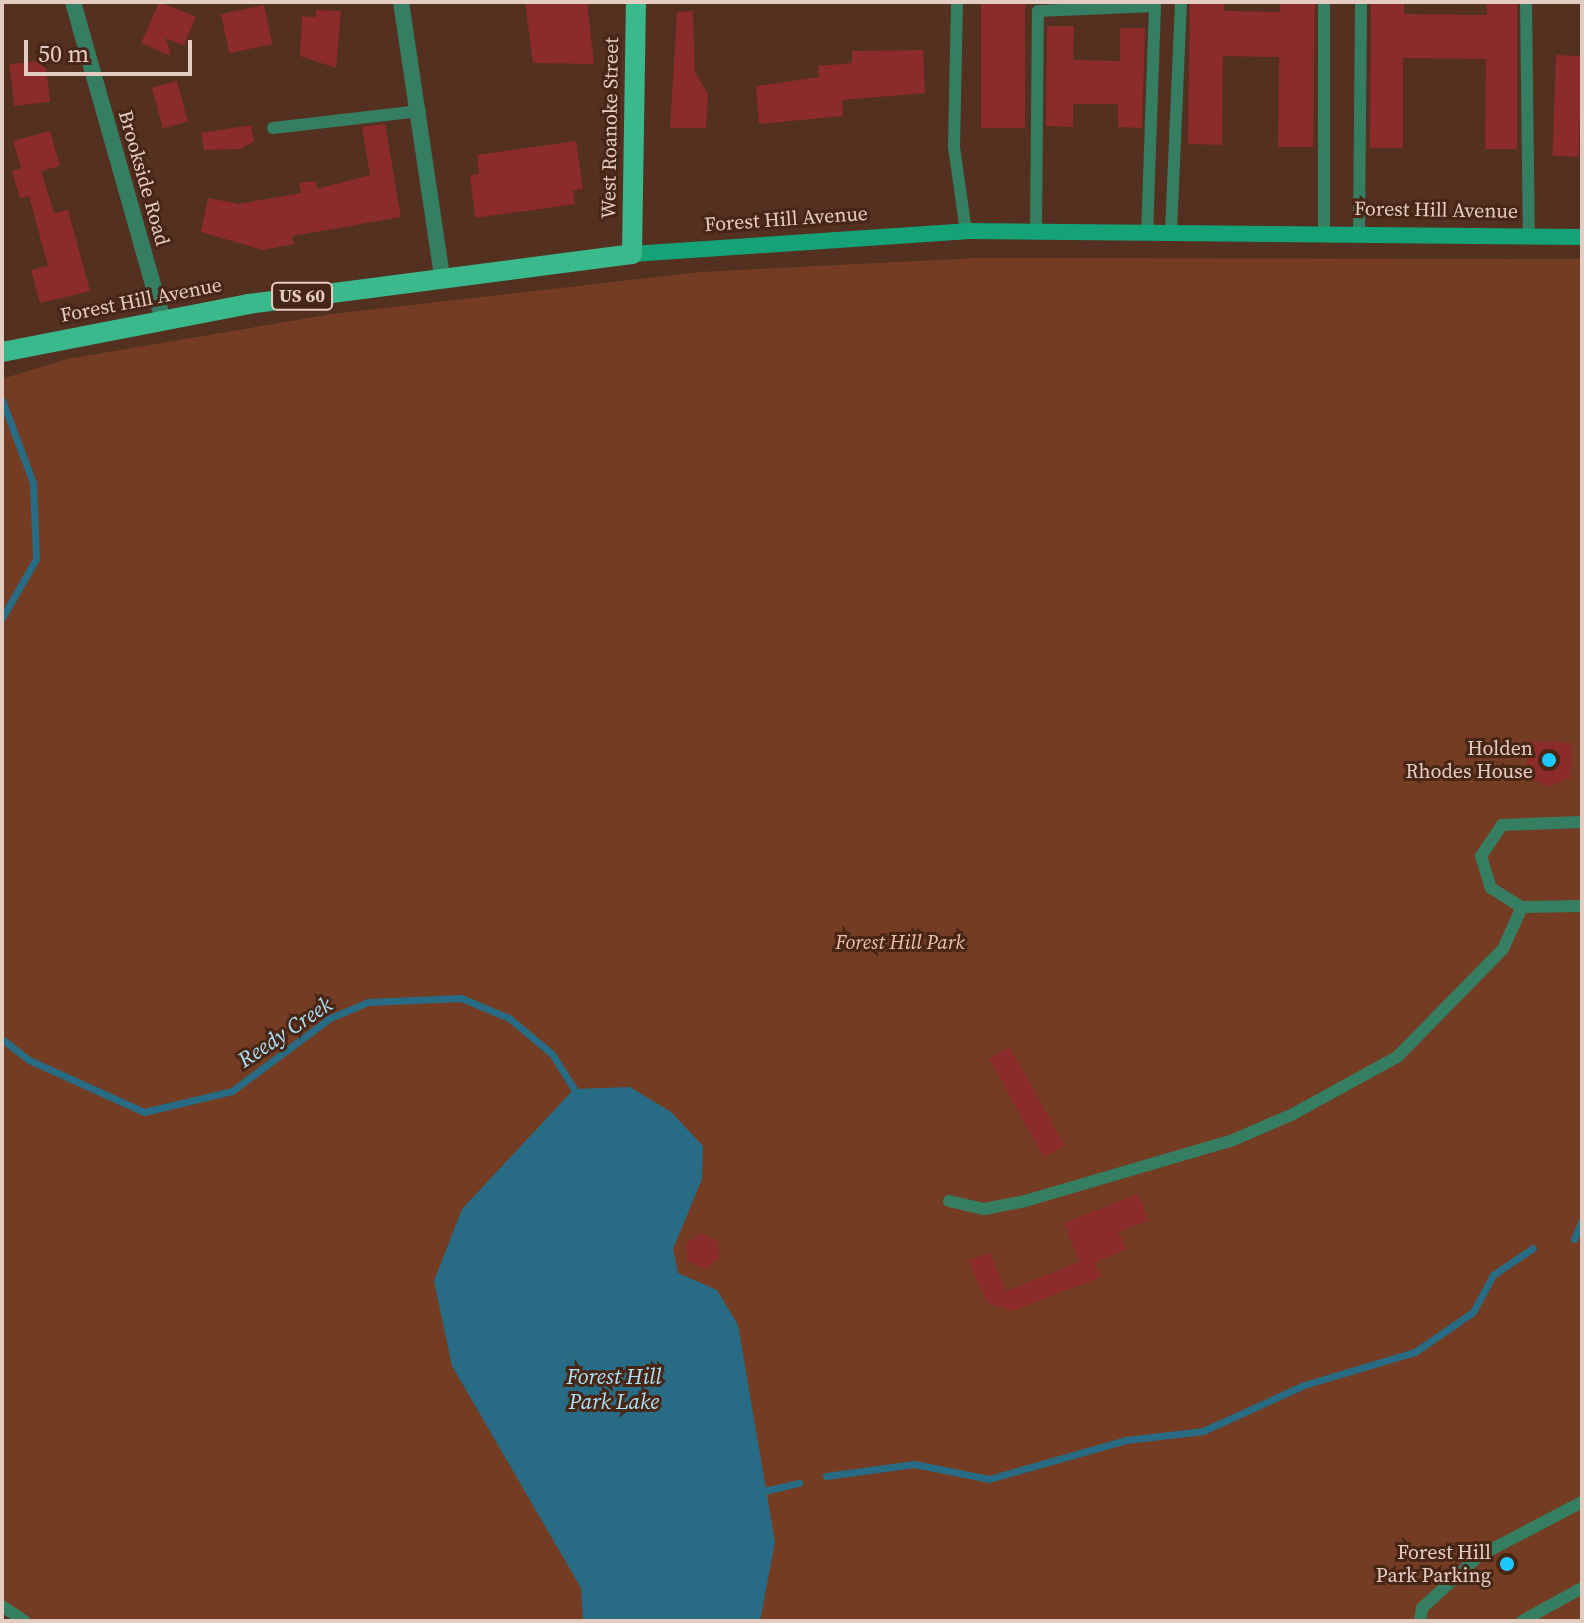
<!DOCTYPE html>
<html>
<head>
<meta charset="utf-8">
<style>
	body { margin:0 }
	#map { position:relative; width:1584px; height:1623px; overflow:hidden; background:#533020; font-family:"Source Serif 4",serif }
	div>[style] { position:absolute }
	.green>* { inset:0; background:#743d23 }
	.water>* { inset:0; background:#276c84 }
	.stream>* { height:7px; margin:-3.5px; padding:0 3.5px; transform-origin:3.5px; border-radius:3.5px; background:#276c84 }
	.building>* { inset:0; background:#8b2c2a; transform-origin:0 0 }
	.lane>* { height:12px; margin:-6px; padding:0 6px; transform-origin:6px; border-radius:6px; background:#357e62 }
	.street>* { height:16px; margin:-8px; padding:0 8px; transform-origin:8px; border-radius:8px; background:#357e62 }
	.secondary>* { height:16px; margin:-8px; padding:0 8px; transform-origin:8px; border-radius:8px; background:#14a276 }
	.primary>* { height:20px; margin:-10px; padding:0 10px; transform-origin:10px; border-radius:10px; background:#3ab98c }
	.dots>* { width:22px; height:22px; translate:-50% -50%; box-sizing:border-box; border:4px solid #482616; border-radius:50% }
	span { translate:-50% -50%; white-space:nowrap; text-align:center; line-height:1.15; -webkit-text-stroke:6px #482616; paint-order:stroke }
	.shield-label span { padding:2px 6px; background:#482616; border:2px solid; border-radius:6px; -webkit-text-stroke-width:0 }
	.shield-label { font-size:18px; color:#e3ccc2; font-weight:700 }
	.street-label { font-size:20px; color:#e3ccc2 }
	.poi-label { font-size:20px; color:#e3ccc2 }
	.right { translate:-100% -50%; text-align:right }
	.park-label { font-size:20px; color:#f1c0ab; font-style:italic }
	.water-label { font-size:22px; color:#abe2f8; font-style:italic }
	.frame { position:absolute; inset:0; border:4px solid #e3ccc2; pointer-events:none }
	.scale { position:absolute; left:24px; top:40px; width:168px; height:36px; box-sizing:border-box; border:4px solid #e3ccc2; border-top:0; padding-left:10px; font-size:24px; line-height:28px; white-space:nowrap; color:#e3ccc2; -webkit-text-stroke:6px #482616; paint-order:stroke }
</style>
</head>
<body>
<div id="map">
	<div class="green">
		<i style="clip-path:polygon(977px 258px,1582px 259px,1582px 1621px,23px 1621px,2px 1610px,2px 379px,67px 359px,332px 314px,700px 272px)"></i>
	</div>
	<div class="water">
		<i style="clip-path:polygon(630px 1087px,671px 1112px,703px 1146px,702px 1179px,673px 1249px,678px 1273px,717px 1290px,738px 1325px,775px 1542px,760px 1621px,583px 1621px,581px 1588px,452px 1366px,434px 1281px,462px 1209px,574px 1089px)"></i>
	</div>
	<div class="stream">
		<i style="left:2px;top:400px;width:89px;rotate:69.5deg"></i>
		<i style="left:33px;top:483px;width:76px;rotate:87.7deg"></i>
		<i style="left:36px;top:559px;width:68px;rotate:120deg"></i>
		<i style="left:2px;top:1039px;width:34px;rotate:38deg"></i>
		<i style="left:29px;top:1060px;width:126px;rotate:24.3deg"></i>
		<i style="left:144px;top:1112px;width:90px;rotate:-13.4deg"></i>
		<i style="left:232px;top:1091px;width:122px;rotate:-36.7deg"></i>
		<i style="left:330px;top:1018px;width:41px;rotate:-22.8deg"></i>
		<i style="left:368px;top:1002px;width:93px;rotate:-2.5deg"></i>
		<i style="left:461px;top:998px;width:52px;rotate:22.6deg"></i>
		<i style="left:509px;top:1018px;width:56px;rotate:39.9deg"></i>
		<i style="left:552px;top:1054px;width:41px;rotate:57.8deg"></i>
		<i style="left:1574px;top:1239px;width:21px;rotate:-67deg"></i>
		<i style="left:826px;top:1476px;width:89px;rotate:-7.8deg"></i>
		<i style="left:914px;top:1464px;width:76px;rotate:11.3deg"></i>
		<i style="left:989px;top:1479px;width:142px;rotate:-15.9deg"></i>
		<i style="left:1126px;top:1440px;width:78px;rotate:-6.7deg"></i>
		<i style="left:1203px;top:1431px;width:111px;rotate:-24.5deg"></i>
		<i style="left:1304px;top:1385px;width:116px;rotate:-16.6deg"></i>
		<i style="left:1415px;top:1352px;width:70px;rotate:-34.6deg"></i>
		<i style="left:1473px;top:1312px;width:42px;rotate:-61.6deg"></i>
		<i style="left:1493px;top:1275px;width:48px;rotate:-34deg"></i>
		<i style="left:764px;top:1491px;width:36px;rotate:-13deg"></i>
	</div>
	<div class="building">
		<i style="clip-path:polygon(159px 2px,196px 17px,183px 46px,166px 38px,171px 56px,141px 43px)"></i>
		<i style="clip-path:polygon(525px 2px,587px 2px,594px 64px,533px 63px)"></i>
		<i style="left:981px;top:2px;width:44px;height:126px"></i>
		<i style="clip-path:polygon(1190px 2px,1224px 2px,1224px 11px,1280px 12px,1280px 2px,1315px 2px,1313px 147px,1278px 147px,1279px 57px,1223px 56px,1222px 145px,1188px 144px)"></i>
		<i style="clip-path:polygon(1371px 2px,1404px 2px,1404px 14px,1487px 15px,1487px 2px,1517px 2px,1517px 149px,1485px 149px,1486px 59px,1403px 58px,1403px 148px,1370px 148px)"></i>
		<i style="left:264px;top:5px;width:40px;height:44px;rotate:78deg"></i>
		<i style="clip-path:polygon(316px 10px,341px 11px,336px 68px,300px 56px,302px 16px,316px 17px)"></i>
		<i style="clip-path:polygon(693px 11px,695px 72px,708px 94px,706px 128px,670px 128px,677px 12px)"></i>
		<i style="clip-path:polygon(1047px 26px,1074px 26px,1073px 60px,1120px 61px,1120px 28px,1145px 28px,1142px 128px,1118px 127px,1118px 104px,1073px 104px,1073px 127px,1046px 126px)"></i>
		<i style="clip-path:polygon(923px 50px,925px 93px,842px 100px,843px 116px,759px 124px,756px 86px,819px 77px,818px 66px,852px 63px,852px 51px)"></i>
		<i style="left:1556px;top:55px;width:26px;height:101px;rotate:2deg"></i>
		<i style="left:45px;top:60px;width:42px;height:36px;rotate:83deg"></i>
		<i style="left:177px;top:81px;width:42px;height:26px;rotate:75deg"></i>
		<i style="clip-path:polygon(385px 124px,401px 217px,292px 236px,294px 244px,263px 250px,201px 232px,208px 198px,239px 204px,301px 193px,299px 183px,316px 181px,317px 189px,370px 175px,362px 127px)"></i>
		<i style="clip-path:polygon(251px 125px,254px 141px,241px 149px,204px 150px,201px 133px)"></i>
		<i style="clip-path:polygon(50px 131px,60px 166px,41px 171px,54px 213px,68px 210px,90px 291px,40px 303px,31px 270px,48px 266px,29px 196px,20px 198px,12px 171px,21px 168px,13px 141px)"></i>
		<i style="clip-path:polygon(576px 141px,583px 189px,573px 190px,575px 204px,475px 218px,470px 175px,479px 174px,477px 155px)"></i>
		<i style="clip-path:polygon(1528px 741px,1572px 743px,1570px 778px,1549px 787px,1526px 776px)"></i>
		<i style="left:1010px;top:1047px;width:113px;height:24px;rotate:61deg"></i>
		<i style="clip-path:polygon(1138px 1194px,1149px 1220px,1118px 1232px,1127px 1249px,1095px 1263px,1101px 1277px,1012px 1311px,988px 1304px,968px 1261px,990px 1252px,1006px 1291px,1079px 1262px,1064px 1223px)"></i>
		<i style="clip-path:polygon(701px 1233px,718px 1241px,719px 1259px,705px 1269px,687px 1261px,686px 1243px)"></i>
	</div>
	<div class="lane">
		<i style="left:1324px;top:2px;width:230px;rotate:90deg"></i>
		<i style="left:1526px;top:2px;width:233px;rotate:89.3deg"></i>
		<i style="left:957px;top:3px;width:144px;rotate:91.2deg"></i>
		<i style="left:954px;top:147px;width:85px;rotate:81.9deg"></i>
		<i style="left:273px;top:128px;width:148px;rotate:-6.6deg"></i>
		<i style="left:1036px;top:230px;width:219px;rotate:-89.5deg"></i>
		<i style="left:1038px;top:11px;width:117px;rotate:-2.4deg"></i>
		<i style="left:1155px;top:6px;width:225px;rotate:92deg"></i>
		<i style="left:1171px;top:231px;width:229px;rotate:-87.5deg"></i>
		<i style="left:1359px;top:232px;width:230px;rotate:-89.5deg"></i>
		<i style="left:1582px;top:822px;width:80px;rotate:177.9deg"></i>
		<i style="left:1502px;top:825px;width:37px;rotate:124deg"></i>
		<i style="left:1481px;top:856px;width:34px;rotate:73deg"></i>
		<i style="left:1491px;top:888px;width:36px;rotate:32deg"></i>
		<i style="left:1522px;top:907px;width:60px;rotate:-1deg"></i>
		<i style="left:949px;top:1201px;width:36px;rotate:13deg"></i>
		<i style="left:984px;top:1209px;width:42px;rotate:-11deg"></i>
		<i style="left:1025px;top:1201px;width:217px;rotate:-16.3deg"></i>
		<i style="left:1233px;top:1140px;width:65px;rotate:-23.4deg"></i>
		<i style="left:1293px;top:1114px;width:119px;rotate:-28.7deg"></i>
		<i style="left:1397px;top:1057px;width:151px;rotate:-45.5deg"></i>
		<i style="left:1503px;top:949px;width:46px;rotate:-65.7deg"></i>
		<i style="left:2px;top:1606px;width:27px;rotate:34deg"></i>
		<i style="left:1420px;top:1621px;width:13px;rotate:-81deg"></i>
		<i style="left:1422px;top:1608px;width:77px;rotate:-42.4deg"></i>
		<i style="left:1479px;top:1556px;width:116px;rotate:-27.7deg"></i>
		<i style="left:1522px;top:1621px;width:68px;rotate:-28.8deg"></i>
	</div>
	<div class="street">
		<i style="left:73px;top:2px;width:330px;rotate:74.2deg"></i>
		<i style="left:401px;top:2px;width:278px;rotate:81.5deg"></i>
	</div>
	<div class="secondary">
		<i style="left:632px;top:254px;width:335px;rotate:-3.9deg"></i>
		<i style="left:966px;top:231px;width:616px;rotate:0.56deg"></i>
	</div>
	<div class="primary">
		<i style="left:2px;top:352px;width:251px;rotate:-11deg"></i>
		<i style="left:248px;top:304px;width:387px;rotate:-7.4deg"></i>
		<i style="left:632px;top:254px;width:252px;rotate:-89.1deg"></i>
	</div>
	<div class="dots">
		<i style="left:1549px;top:760px;background:#1bc9fc"></i>
		<i style="left:1507px;top:1564px;background:#1bc9fc"></i>
	</div>
	<div class="shield-label">
		<span style="left:302px;top:296px">US 60</span>
	</div>
	<div class="street-label">
		<span style="left:610px;top:128px;rotate:-89deg">West Roanoke Street</span>
		<span style="left:144px;top:178px;rotate:74deg">Brookside Road</span>
		<span style="left:1436px;top:210px;rotate:1deg">Forest Hill Avenue</span>
		<span style="left:786px;top:219px;rotate:-4deg">Forest Hill Avenue</span>
		<span style="left:141px;top:300px;rotate:-11deg">Forest Hill Avenue</span>
	</div>
	<div class="poi-label">
		<span class="right" style="left:1533px;top:760px">Holden<br>Rhodes House</span>
		<span class="right" style="left:1491px;top:1564px">Forest Hill<br>Park Parking</span>
	</div>
	<div class="park-label">
		<span style="left:900px;top:942px">Forest Hill Park</span>
	</div>
	<div class="water-label">
		<span style="left:285px;top:1032px;rotate:-34deg">Reedy Creek</span>
		<span style="left:614px;top:1389px">Forest Hill<br>Park Lake</span>
	</div>
	<div class="frame"></div>
	<div class="scale">50 m</div>
</div>
</body>
</html>
